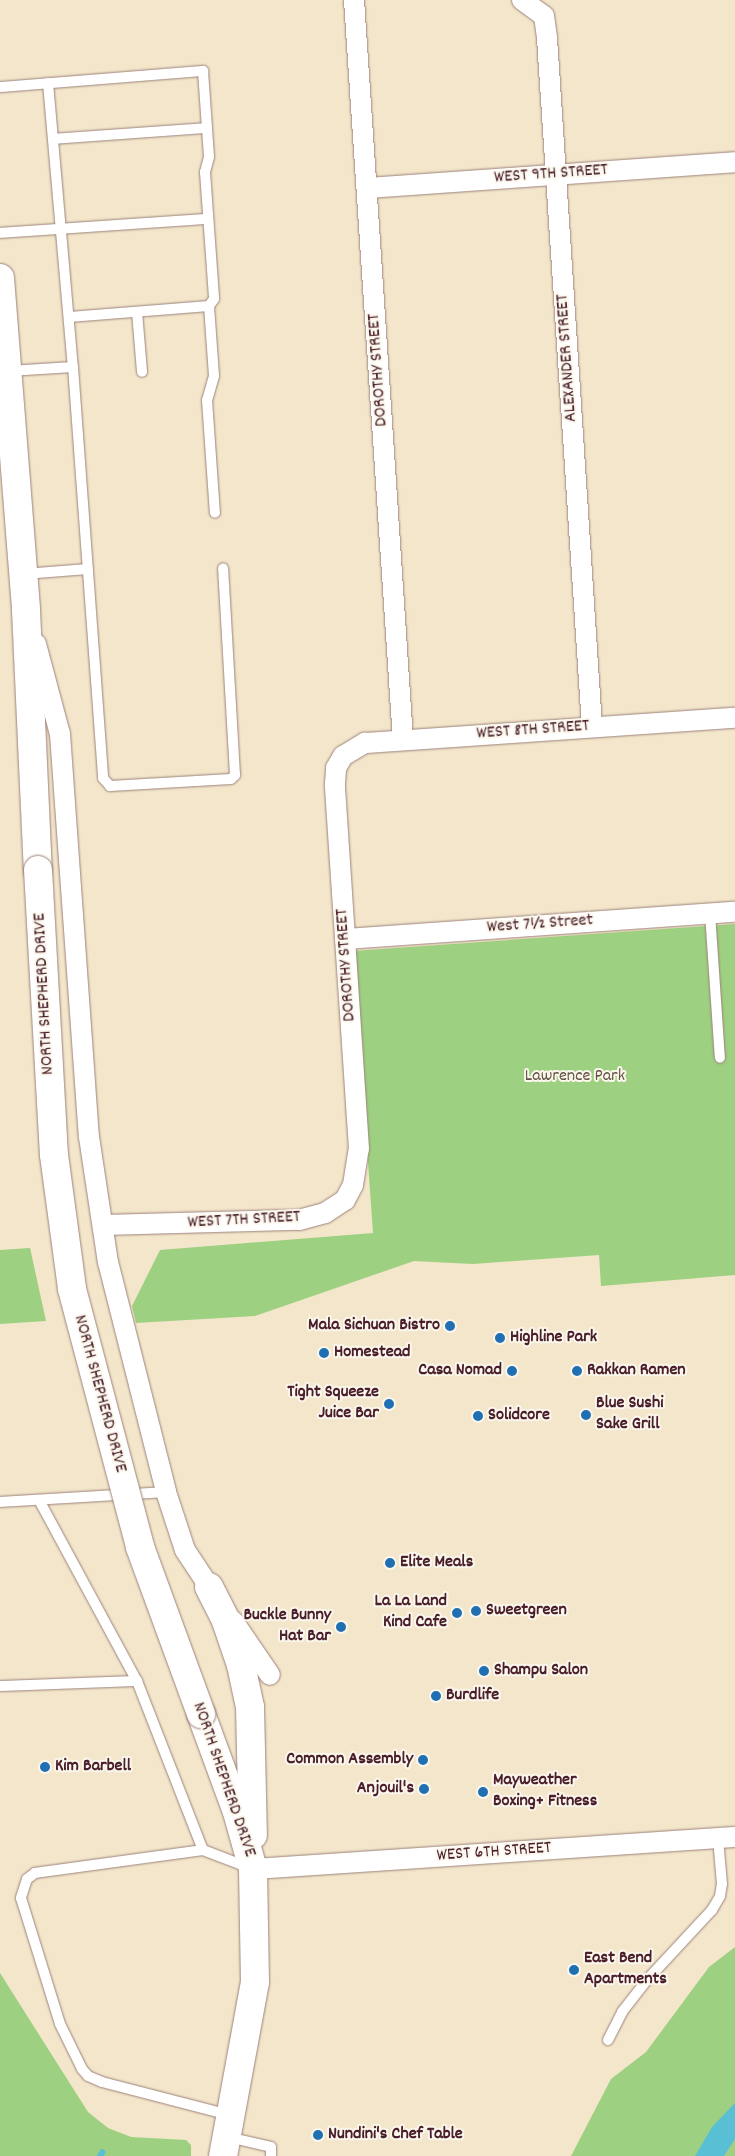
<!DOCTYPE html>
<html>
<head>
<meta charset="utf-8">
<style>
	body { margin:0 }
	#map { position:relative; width:735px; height:2156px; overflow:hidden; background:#f3e6cb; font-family:Dekko,sans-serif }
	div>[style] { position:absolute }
	.green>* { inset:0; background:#9dd080 }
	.water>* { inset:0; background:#58bfd5 }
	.stream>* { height:5.5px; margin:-2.75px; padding:0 2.75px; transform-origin:2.75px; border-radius:2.75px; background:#58bfd5 }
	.roads { filter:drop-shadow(0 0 1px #9e827b) drop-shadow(0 0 1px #9e827b) }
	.lane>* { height:10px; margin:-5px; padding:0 5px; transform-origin:5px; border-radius:5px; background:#fff }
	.street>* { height:20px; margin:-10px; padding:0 10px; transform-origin:10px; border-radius:10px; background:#fff }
	.primary>* { height:28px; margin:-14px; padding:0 14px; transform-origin:14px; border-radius:14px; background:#fff }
	.bridges { filter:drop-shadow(0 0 1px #9e827b) drop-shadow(0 0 1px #9e827b) }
	.primary-bridge>* { height:28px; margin:-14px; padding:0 14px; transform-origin:14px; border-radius:14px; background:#fff }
	.dots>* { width:14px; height:14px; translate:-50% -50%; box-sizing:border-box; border:2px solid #fbf7ec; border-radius:50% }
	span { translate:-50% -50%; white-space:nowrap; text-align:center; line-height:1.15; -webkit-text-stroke:4px #fbf7ec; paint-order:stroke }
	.street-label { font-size:18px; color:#4a1f2b }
	.park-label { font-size:18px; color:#635444 }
	.poi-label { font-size:18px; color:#4a1f2b; font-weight:700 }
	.right { translate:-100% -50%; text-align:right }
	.left { translate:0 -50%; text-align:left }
</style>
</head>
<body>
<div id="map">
	<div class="green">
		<i style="clip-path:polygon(735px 924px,735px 1275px,601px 1286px,599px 1255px,473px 1264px,414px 1261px,255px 1316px,136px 1323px,132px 1306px,160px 1250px,373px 1233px,353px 951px)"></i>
		<i style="clip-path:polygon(30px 1248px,46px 1321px,0 1324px,0 1250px)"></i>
		<i style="clip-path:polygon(735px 1947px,735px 2156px,571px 2156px,611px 2079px,646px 2052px,709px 1967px)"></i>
		<i style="clip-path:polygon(0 1973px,88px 2112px,108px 2128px,131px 2137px,186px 2140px,191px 2145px,191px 2156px,0 2156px)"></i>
	</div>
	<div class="water">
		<i style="clip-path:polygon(735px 2103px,735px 2139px,724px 2156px,695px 2156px,712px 2127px)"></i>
	</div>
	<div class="stream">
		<i style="left:100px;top:2156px;width:4px;rotate:-56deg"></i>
	</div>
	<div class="roads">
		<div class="lane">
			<i style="left:48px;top:83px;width:285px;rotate:85deg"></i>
			<i style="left:73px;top:367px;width:412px;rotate:85.8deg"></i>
			<i style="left:103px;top:778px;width:11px;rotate:49deg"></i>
			<i style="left:110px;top:786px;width:121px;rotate:-3.3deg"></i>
			<i style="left:231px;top:779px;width:6px;rotate:-45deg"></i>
			<i style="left:235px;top:775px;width:207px;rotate:-93.3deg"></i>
			<i style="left:0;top:87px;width:204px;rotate:-4.5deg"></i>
			<i style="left:203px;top:71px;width:86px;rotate:86deg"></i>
			<i style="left:209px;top:157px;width:16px;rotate:105deg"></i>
			<i style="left:205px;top:172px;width:127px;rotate:85.9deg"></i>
			<i style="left:214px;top:299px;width:9px;rotate:126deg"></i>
			<i style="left:209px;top:306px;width:140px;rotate:175.5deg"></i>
			<i style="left:53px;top:139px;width:154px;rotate:-4.1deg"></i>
			<i style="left:0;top:233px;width:208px;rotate:-3.9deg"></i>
			<i style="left:209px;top:306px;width:70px;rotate:85.9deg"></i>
			<i style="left:214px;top:376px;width:25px;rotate:106deg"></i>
			<i style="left:207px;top:400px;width:113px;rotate:86deg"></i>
			<i style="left:137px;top:312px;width:60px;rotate:85.2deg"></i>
			<i style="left:9px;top:371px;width:64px;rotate:-3.6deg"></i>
			<i style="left:24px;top:574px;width:64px;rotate:-4.5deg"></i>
			<i style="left:710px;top:913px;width:145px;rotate:86.1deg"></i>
			<i style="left:39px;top:1500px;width:206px;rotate:61.6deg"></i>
			<i style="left:137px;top:1681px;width:181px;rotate:68.7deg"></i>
			<i style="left:203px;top:1850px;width:170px;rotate:172.2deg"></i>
			<i style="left:35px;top:1873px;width:10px;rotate:143deg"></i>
			<i style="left:27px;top:1879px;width:20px;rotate:108deg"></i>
			<i style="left:21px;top:1898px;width:132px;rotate:72.8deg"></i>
			<i style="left:60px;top:2024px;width:50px;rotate:63.9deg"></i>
			<i style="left:82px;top:2069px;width:9px;rotate:49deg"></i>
			<i style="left:88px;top:2076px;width:15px;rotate:23deg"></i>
			<i style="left:102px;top:2082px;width:132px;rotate:14.5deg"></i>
			<i style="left:0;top:1502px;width:166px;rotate:-3.4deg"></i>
			<i style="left:0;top:1686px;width:137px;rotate:-2.1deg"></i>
			<i style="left:203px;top:1850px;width:50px;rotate:21deg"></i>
			<i style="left:608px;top:2040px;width:31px;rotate:-63deg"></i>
			<i style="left:622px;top:2012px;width:39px;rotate:-52deg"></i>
			<i style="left:646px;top:1981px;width:97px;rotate:-47.1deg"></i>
			<i style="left:712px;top:1910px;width:16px;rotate:-60deg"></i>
			<i style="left:720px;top:1896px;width:12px;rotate:-81deg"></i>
			<i style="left:722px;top:1884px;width:46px;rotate:-95deg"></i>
			<i style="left:228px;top:2137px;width:44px;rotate:13.1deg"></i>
			<i style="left:271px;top:2147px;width:9px;rotate:90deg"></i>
		</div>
		<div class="street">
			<i style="left:354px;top:0;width:742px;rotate:86.21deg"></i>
			<i style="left:522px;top:0;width:27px;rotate:36deg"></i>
			<i style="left:544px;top:16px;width:22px;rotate:82deg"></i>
			<i style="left:547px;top:38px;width:690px;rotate:86.26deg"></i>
			<i style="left:367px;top:188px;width:369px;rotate:-4deg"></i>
			<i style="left:36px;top:644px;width:93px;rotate:75.1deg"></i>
			<i style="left:60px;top:734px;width:404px;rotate:85.9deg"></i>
			<i style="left:89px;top:1137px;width:126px;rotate:81.4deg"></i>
			<i style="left:108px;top:1262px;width:237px;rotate:75.8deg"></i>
			<i style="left:166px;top:1492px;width:61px;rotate:71.9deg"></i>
			<i style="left:185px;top:1550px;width:56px;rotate:56.6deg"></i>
			<i style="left:345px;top:939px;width:391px;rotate:-4deg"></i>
			<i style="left:103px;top:1225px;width:196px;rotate:-1.5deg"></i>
			<i style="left:299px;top:1220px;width:27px;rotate:-15deg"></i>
			<i style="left:325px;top:1213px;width:24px;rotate:-33deg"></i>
			<i style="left:345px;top:1200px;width:17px;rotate:-62deg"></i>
			<i style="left:353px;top:1185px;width:36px;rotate:-81deg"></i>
			<i style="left:359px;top:1149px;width:366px;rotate:-93.8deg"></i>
			<i style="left:335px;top:784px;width:16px;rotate:-86deg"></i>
			<i style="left:336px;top:768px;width:14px;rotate:-60deg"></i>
			<i style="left:343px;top:756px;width:26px;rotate:-31deg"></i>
			<i style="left:365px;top:743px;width:371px;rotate:-3.9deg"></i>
			<i style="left:233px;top:1621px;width:65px;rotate:55.6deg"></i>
			<i style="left:253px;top:1869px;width:483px;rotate:-3.8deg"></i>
		</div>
		<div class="primary">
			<i style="left:0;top:278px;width:333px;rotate:85.5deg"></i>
			<i style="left:26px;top:610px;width:260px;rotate:87.4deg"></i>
			<i style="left:209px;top:1587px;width:38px;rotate:63deg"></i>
			<i style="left:226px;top:1621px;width:46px;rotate:71.2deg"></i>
			<i style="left:241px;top:1665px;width:43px;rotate:77.9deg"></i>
			<i style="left:250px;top:1707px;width:128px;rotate:88.7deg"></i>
			<i style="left:201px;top:1714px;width:104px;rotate:69.8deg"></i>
			<i style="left:237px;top:1812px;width:59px;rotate:74.3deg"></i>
			<i style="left:253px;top:1869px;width:113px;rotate:89deg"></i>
			<i style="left:255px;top:1982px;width:177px;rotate:100.4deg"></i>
		</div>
	</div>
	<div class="bridges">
		<div class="primary-bridge">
			<i style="left:38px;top:870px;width:285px;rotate:86.8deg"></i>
			<i style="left:54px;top:1155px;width:135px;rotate:82.3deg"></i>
			<i style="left:72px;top:1289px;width:267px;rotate:75.2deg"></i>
			<i style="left:140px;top:1547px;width:178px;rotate:69.9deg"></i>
		</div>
	</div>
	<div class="dots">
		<i style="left:450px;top:1326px;background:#1f6fb2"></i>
		<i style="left:500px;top:1338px;background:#1f6fb2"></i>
		<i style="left:324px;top:1353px;background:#1f6fb2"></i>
		<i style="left:512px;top:1371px;background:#1f6fb2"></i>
		<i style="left:577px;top:1371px;background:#1f6fb2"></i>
		<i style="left:389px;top:1404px;background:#1f6fb2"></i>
		<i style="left:586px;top:1415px;background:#1f6fb2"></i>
		<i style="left:478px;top:1416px;background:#1f6fb2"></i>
		<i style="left:390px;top:1563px;background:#1f6fb2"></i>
		<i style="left:476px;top:1611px;background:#1f6fb2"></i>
		<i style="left:457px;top:1613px;background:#1f6fb2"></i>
		<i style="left:341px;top:1627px;background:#1f6fb2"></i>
		<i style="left:484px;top:1671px;background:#1f6fb2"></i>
		<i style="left:436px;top:1696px;background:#1f6fb2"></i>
		<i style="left:423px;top:1760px;background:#1f6fb2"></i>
		<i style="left:45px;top:1767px;background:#1f6fb2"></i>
		<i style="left:424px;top:1789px;background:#1f6fb2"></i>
		<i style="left:483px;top:1792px;background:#1f6fb2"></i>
		<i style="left:574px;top:1970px;background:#1f6fb2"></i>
		<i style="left:318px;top:2135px;background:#1f6fb2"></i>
	</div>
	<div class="street-label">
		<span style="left:551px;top:175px;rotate:-4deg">WEST 9TH STREET</span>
		<span style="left:568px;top:358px;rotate:-94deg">ALEXANDER STREET</span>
		<span style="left:379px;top:370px;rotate:-94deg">DOROTHY STREET</span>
		<span style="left:533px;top:731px;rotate:-4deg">WEST 8TH STREET</span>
		<span style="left:540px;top:925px;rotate:-4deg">West 7½ Street</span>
		<span style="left:347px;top:965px;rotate:-94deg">DOROTHY STREET</span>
		<span style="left:45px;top:994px;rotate:-93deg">NORTH SHEPHERD DRIVE</span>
		<span style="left:244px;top:1221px;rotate:-3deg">WEST 7TH STREET</span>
		<span style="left:99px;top:1394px;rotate:75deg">NORTH SHEPHERD DRIVE</span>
		<span style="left:223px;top:1780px;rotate:71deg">NORTH SHEPHERD DRIVE</span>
		<span style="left:494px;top:1853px;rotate:-4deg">WEST 6TH STREET</span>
	</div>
	<div class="park-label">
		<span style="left:575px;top:1077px">Lawrence Park</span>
	</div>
	<div class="poi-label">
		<span class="right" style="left:440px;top:1326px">Mala Sichuan Bistro</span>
		<span class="left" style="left:510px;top:1338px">Highline Park</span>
		<span class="left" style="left:334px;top:1353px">Homestead</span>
		<span class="right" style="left:502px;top:1371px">Casa Nomad</span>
		<span class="left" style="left:587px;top:1371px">Rakkan Ramen</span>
		<span class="right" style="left:379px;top:1404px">Tight Squeeze<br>Juice Bar</span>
		<span class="left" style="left:596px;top:1415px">Blue Sushi<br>Sake Grill</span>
		<span class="left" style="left:488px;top:1416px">Solidcore</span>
		<span class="left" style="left:400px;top:1563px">Elite Meals</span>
		<span class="right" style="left:447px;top:1613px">La La Land<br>Kind Cafe</span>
		<span class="left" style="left:486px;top:1611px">Sweetgreen</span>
		<span class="right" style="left:331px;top:1627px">Buckle Bunny<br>Hat Bar</span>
		<span class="left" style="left:494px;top:1671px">Shampu Salon</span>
		<span class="left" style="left:446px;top:1696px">Burdlife</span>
		<span class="right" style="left:413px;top:1760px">Common Assembly</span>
		<span class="left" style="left:55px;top:1767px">Kim Barbell</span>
		<span class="left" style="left:493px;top:1792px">Mayweather<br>Boxing+ Fitness</span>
		<span class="right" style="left:414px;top:1789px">Anjouil's</span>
		<span class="left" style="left:584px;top:1970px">East Bend<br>Apartments</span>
		<span class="left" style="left:328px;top:2135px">Nundini's Chef Table</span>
	</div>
</div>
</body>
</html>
